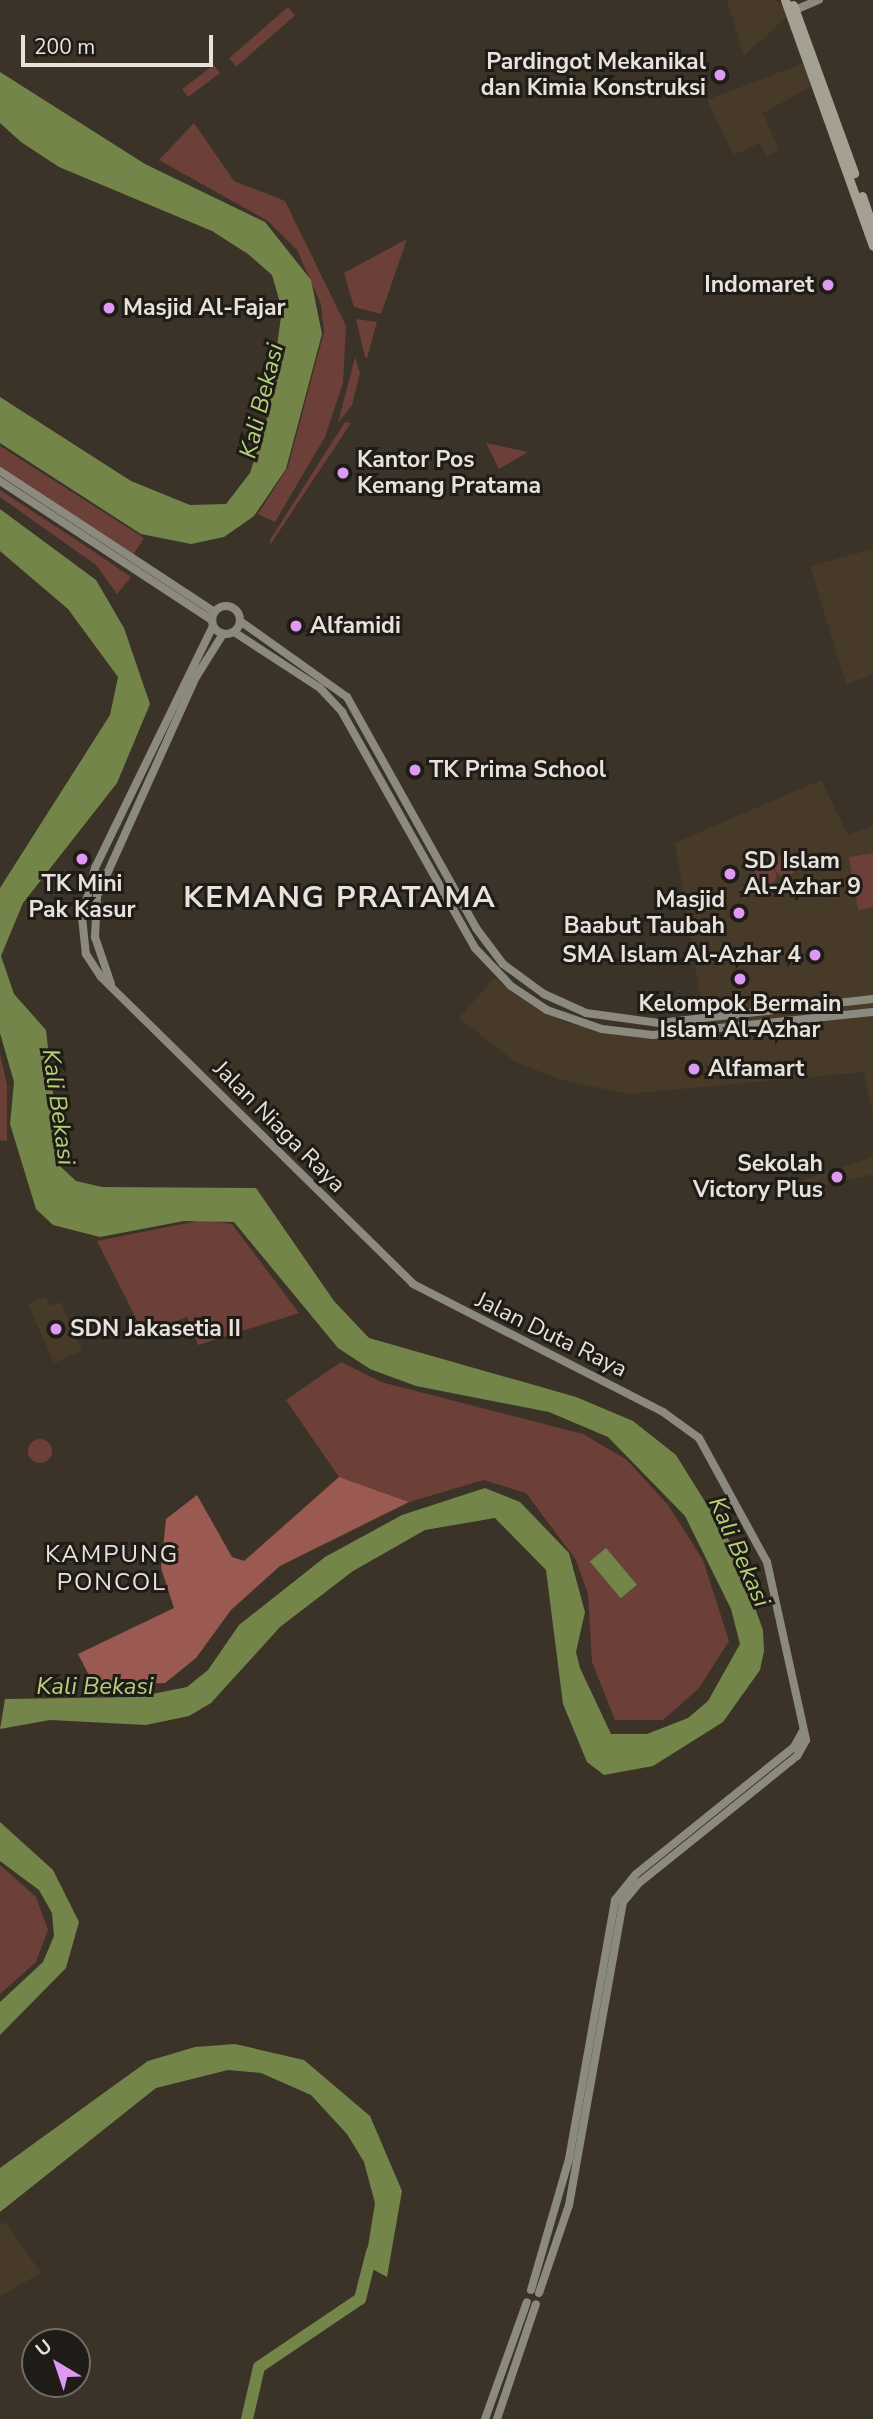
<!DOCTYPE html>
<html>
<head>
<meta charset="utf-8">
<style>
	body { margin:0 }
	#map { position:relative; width:873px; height:2419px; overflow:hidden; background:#3b3327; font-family:"Nunito Sans",sans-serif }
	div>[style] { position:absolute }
	.built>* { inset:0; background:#473a29 }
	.green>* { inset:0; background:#6d3f39; transform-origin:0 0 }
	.round { border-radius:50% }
	.forest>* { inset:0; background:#9a5a52 }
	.water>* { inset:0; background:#738549; transform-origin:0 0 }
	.river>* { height:12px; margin:-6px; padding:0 6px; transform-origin:6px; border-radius:6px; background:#738549 }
	.secondary>* { height:8px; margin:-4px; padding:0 4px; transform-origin:4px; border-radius:4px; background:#8c8a7f }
	.secondary>.ring { margin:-4px; padding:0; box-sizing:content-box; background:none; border:8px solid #8c8a7f; border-radius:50% }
	.primary>* { height:9px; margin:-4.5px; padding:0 4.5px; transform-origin:4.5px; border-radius:4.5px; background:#a4a193 }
	.dots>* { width:19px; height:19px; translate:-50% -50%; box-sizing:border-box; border:4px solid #1f1b16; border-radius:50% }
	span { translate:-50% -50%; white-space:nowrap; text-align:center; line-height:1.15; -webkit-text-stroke:6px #1f1b16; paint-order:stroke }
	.poi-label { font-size:23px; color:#e7e2db; font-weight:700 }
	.right { translate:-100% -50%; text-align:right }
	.left { translate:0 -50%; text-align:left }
	.street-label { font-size:23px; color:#e7e2db }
	.water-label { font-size:24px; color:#b7d17a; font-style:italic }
	.neighbourhood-label { font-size:24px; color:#e7e2db; letter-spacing:2px }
	.district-label { font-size:30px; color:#e7e2db; font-weight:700; letter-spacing:2px }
	.north { position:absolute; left:21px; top:2328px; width:70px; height:70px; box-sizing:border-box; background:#1f1b16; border:2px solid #6f6b65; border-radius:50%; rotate:321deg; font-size:19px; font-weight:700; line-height:28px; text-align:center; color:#e7e2db }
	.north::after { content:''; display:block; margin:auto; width:24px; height:32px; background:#dd99f4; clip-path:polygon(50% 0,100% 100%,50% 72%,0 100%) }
	.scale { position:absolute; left:21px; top:35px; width:192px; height:32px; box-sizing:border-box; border:4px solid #e7e2db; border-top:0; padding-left:9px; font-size:21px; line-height:24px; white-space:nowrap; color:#e7e2db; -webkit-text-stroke:5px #1f1b16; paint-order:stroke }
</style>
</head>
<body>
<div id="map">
	<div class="built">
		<i style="clip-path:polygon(727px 0,775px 0,792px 12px,744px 56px)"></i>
		<i style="clip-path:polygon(806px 62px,815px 84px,763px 113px,779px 150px,767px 156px,759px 143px,734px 155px,707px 100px)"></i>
		<i style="clip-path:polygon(873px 549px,873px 675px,846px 684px,810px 566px)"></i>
		<i style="clip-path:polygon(821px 780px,848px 835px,873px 825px,873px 1115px,864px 1072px,628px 1094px,558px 1079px,514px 1061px,459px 1018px,494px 978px,565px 1023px,654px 1038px,692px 1035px,702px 1007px,675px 843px)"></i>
		<i style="clip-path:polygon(873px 1157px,873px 1174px,792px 1194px,803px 1180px)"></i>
		<i style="clip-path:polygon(45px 1297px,50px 1306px,61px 1302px,82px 1351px,54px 1363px,28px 1304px)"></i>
		<i style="clip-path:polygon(5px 2222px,41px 2273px,0 2296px,0 2224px)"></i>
	</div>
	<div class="green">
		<i style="left:288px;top:7px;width:11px;height:78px;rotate:49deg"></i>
		<i style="left:214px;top:65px;width:10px;height:40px;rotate:53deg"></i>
		<i style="clip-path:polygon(194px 123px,234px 181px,285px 201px,346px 326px,343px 383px,325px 437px,275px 522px,258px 514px,288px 467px,324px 332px,321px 304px,297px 250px,268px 221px,159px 160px)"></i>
		<i style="clip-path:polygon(407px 239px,381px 314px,354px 307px,344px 273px)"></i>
		<i style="clip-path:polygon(356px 319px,377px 322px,367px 358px,365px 357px)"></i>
		<i style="clip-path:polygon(355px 357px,360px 373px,352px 405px,338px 423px)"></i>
		<i style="clip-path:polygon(345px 422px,351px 423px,270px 545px,270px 540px)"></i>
		<i style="clip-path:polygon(486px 443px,528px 452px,499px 469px)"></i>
		<i style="clip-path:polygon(0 446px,144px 538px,133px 555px,0 466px)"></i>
		<i style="clip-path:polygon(0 490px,90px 549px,131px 577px,117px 594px,96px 565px,0 497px)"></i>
		<i style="clip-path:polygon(873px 853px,873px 907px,858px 910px,849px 857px)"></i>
		<i class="round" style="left:774px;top:854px;width:22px;height:22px"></i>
		<i class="round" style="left:754px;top:865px;width:22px;height:22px"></i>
		<i style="clip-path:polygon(0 1054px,7px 1085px,7px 1141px,0 1140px)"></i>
		<i style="clip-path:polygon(203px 1220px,232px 1224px,299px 1313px,198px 1345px,187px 1317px,144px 1334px,97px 1241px)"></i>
		<i style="clip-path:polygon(341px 1362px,381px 1382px,583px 1434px,627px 1460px,668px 1505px,703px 1560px,729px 1641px,699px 1688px,663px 1720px,615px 1720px,592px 1662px,588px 1594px,576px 1560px,526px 1493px,484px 1480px,409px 1502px,339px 1477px,286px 1400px)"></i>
		<i class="round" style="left:28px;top:1439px;width:24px;height:24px"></i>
		<i style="clip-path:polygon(0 1865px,36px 1897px,48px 1930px,36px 1962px,0 1994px)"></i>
	</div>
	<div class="forest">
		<i style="clip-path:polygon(339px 1477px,409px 1502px,280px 1566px,231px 1610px,196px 1658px,165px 1683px,94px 1685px,78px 1654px,174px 1608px,161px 1568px,166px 1519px,197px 1495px,232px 1557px,244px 1561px)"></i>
	</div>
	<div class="water">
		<i style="clip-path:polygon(0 72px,145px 164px,265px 222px,311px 280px,322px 334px,286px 469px,254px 516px,224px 537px,191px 544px,141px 534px,0 443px,0 397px,131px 481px,190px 505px,226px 504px,250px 473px,266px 423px,282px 310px,272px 275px,248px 254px,212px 231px,59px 167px,21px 142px,0 123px)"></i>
		<i style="clip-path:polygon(0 509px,96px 580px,124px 628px,150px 704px,117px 783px,23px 903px,1px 956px,14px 994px,46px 1030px,61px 1167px,76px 1181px,102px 1187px,256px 1188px,334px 1301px,369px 1338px,576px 1397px,633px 1421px,676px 1455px,732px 1545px,763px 1630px,764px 1651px,760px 1670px,723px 1722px,653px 1766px,604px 1775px,587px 1762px,563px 1704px,546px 1570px,495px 1518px,425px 1530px,353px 1571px,280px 1627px,211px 1703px,189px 1716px,146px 1725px,50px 1720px,0 1729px,5px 1699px,137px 1697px,187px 1687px,208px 1670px,239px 1625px,325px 1557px,402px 1515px,485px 1488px,520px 1502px,569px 1553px,585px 1612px,576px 1652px,580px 1668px,611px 1734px,647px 1734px,688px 1718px,708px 1701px,740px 1644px,731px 1609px,685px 1516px,608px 1437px,549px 1412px,416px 1386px,370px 1369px,338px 1348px,234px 1222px,184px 1221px,100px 1237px,53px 1225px,36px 1209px,10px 1124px,14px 1082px,0 1033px,0 888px,110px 715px,118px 677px,68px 609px,0 551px)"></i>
		<i style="left:606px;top:1548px;width:48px;height:21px;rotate:50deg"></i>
		<i style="clip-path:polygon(0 1822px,53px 1870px,79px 1922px,66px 1968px,0 2035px,0 2002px,43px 1962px,54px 1936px,52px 1913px,39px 1890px,0 1861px)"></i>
		<i style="clip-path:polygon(235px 2044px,304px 2060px,370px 2116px,402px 2191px,387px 2277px,365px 2265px,375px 2203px,364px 2162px,347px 2134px,311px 2095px,261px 2073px,228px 2070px,156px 2088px,0 2212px,0 2168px,148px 2061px,195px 2047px)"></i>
	</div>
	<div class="river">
		<i style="left:247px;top:2419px;width:53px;rotate:-77deg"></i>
		<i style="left:259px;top:2367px;width:122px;rotate:-34deg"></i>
		<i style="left:360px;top:2299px;width:49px;rotate:-75.7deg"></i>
	</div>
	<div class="secondary">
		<i style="left:795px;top:10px;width:26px;rotate:-23deg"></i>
		<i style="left:0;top:471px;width:257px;rotate:33.3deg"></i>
		<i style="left:0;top:481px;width:254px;rotate:33.3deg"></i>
		<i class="ring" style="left:212px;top:606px;width:20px;height:20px"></i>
		<i style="left:240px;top:621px;width:131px;rotate:35.4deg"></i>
		<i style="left:347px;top:697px;width:265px;rotate:60.8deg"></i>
		<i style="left:476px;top:928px;width:45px;rotate:53.1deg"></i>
		<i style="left:503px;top:964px;width:51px;rotate:36.2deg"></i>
		<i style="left:544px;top:994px;width:46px;rotate:24.3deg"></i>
		<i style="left:586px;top:1013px;width:74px;rotate:7.8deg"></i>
		<i style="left:659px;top:1023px;width:215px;rotate:-6.4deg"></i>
		<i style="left:213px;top:626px;width:269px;rotate:116deg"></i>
		<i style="left:95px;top:868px;width:51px;rotate:104.9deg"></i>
		<i style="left:82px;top:917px;width:37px;rotate:84deg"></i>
		<i style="left:86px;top:954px;width:27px;rotate:57deg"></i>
		<i style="left:101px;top:977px;width:438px;rotate:44.5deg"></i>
		<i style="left:413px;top:1284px;width:281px;rotate:27.1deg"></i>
		<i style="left:663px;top:1412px;width:44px;rotate:35.8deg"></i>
		<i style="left:699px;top:1438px;width:141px;rotate:61.3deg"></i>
		<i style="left:767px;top:1562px;width:182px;rotate:77.6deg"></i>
		<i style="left:806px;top:1740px;width:18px;rotate:119deg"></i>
		<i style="left:797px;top:1756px;width:203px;rotate:141.2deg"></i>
		<i style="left:639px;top:1883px;width:25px;rotate:130deg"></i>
		<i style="left:623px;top:1902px;width:308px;rotate:100.1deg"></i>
		<i style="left:569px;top:2205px;width:93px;rotate:108.8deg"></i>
		<i style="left:234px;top:632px;width:103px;rotate:33.1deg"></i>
		<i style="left:320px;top:688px;width:33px;rotate:47deg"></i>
		<i style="left:342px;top:712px;width:271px;rotate:60.6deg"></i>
		<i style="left:475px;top:948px;width:52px;rotate:46.5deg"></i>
		<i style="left:511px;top:986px;width:43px;rotate:33.7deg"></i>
		<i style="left:547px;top:1010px;width:58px;rotate:19.1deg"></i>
		<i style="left:602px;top:1029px;width:51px;rotate:6.7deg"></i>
		<i style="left:653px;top:1035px;width:221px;rotate:-6deg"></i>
		<i style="left:111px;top:984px;width:50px;rotate:-108.8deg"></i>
		<i style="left:95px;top:937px;width:41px;rotate:-87.2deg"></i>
		<i style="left:97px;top:896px;width:240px;rotate:-65.7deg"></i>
		<i style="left:196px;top:677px;width:51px;rotate:-57.9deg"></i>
		<i style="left:531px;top:2290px;width:136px;rotate:-73.8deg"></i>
		<i style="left:569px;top:2159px;width:263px;rotate:-79.9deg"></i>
		<i style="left:615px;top:1900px;width:33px;rotate:-51deg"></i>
		<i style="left:636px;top:1874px;width:203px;rotate:-38.8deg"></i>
		<i style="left:794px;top:1747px;width:18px;rotate:-61deg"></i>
		<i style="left:485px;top:2419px;width:124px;rotate:-70.3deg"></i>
		<i style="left:497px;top:2419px;width:121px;rotate:-71.3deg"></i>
	</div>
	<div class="primary">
		<i style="left:785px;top:0;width:261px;rotate:70.3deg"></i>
		<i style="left:793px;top:5px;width:179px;rotate:70deg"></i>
		<i style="left:862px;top:196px;width:34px;rotate:71deg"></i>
	</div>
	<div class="dots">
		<i style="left:720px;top:75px;background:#dd99f4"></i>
		<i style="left:828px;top:285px;background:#dd99f4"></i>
		<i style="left:109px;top:308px;background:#dd99f4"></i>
		<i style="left:343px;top:473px;background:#dd99f4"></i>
		<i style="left:296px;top:626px;background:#dd99f4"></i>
		<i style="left:415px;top:770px;background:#dd99f4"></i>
		<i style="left:82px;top:859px;background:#dd99f4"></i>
		<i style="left:730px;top:874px;background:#dd99f4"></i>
		<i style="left:739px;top:913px;background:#dd99f4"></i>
		<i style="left:815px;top:955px;background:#dd99f4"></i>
		<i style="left:740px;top:979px;background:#dd99f4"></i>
		<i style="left:694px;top:1069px;background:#dd99f4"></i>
		<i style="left:837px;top:1177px;background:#dd99f4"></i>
		<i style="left:56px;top:1329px;background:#dd99f4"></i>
	</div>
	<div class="poi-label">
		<span class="right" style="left:706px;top:75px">Pardingot Mekanikal<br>dan Kimia Konstruksi</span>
		<span class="right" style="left:814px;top:285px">Indomaret</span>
		<span class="left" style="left:123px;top:308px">Masjid Al-Fajar</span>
		<span class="left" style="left:357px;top:473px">Kantor Pos<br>Kemang Pratama</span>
		<span class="left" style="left:310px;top:626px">Alfamidi</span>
		<span class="left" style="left:429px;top:770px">TK Prima School</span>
		<span class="left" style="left:744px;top:874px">SD Islam<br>Al-Azhar 9</span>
		<span style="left:82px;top:897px">TK Mini<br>Pak Kasur</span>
		<span class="right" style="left:725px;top:913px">Masjid<br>Baabut Taubah</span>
		<span class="right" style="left:801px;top:955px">SMA Islam Al-Azhar 4</span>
		<span style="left:740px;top:1017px">Kelompok Bermain<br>Islam Al-Azhar</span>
		<span class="left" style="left:708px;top:1069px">Alfamart</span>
		<span class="right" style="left:823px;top:1177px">Sekolah<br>Victory Plus</span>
		<span class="left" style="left:70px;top:1329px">SDN Jakasetia II</span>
	</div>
	<div class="street-label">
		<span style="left:279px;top:1127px;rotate:45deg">Jalan Niaga Raya</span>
		<span style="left:551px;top:1335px;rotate:26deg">Jalan Duta Raya</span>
	</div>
	<div class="water-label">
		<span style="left:262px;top:401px;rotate:-76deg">Kali Bekasi</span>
		<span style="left:58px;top:1107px;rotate:82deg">Kali Bekasi</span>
		<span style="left:739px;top:1552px;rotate:66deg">Kali Bekasi</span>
		<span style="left:95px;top:1687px">Kali Bekasi</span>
	</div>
	<div class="neighbourhood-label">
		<span style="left:112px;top:1569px">KAMPUNG<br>PONCOL</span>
	</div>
	<div class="district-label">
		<span style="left:340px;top:898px">KEMANG PRATAMA</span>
	</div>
	<div class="north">U</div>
	<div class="scale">200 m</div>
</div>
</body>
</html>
